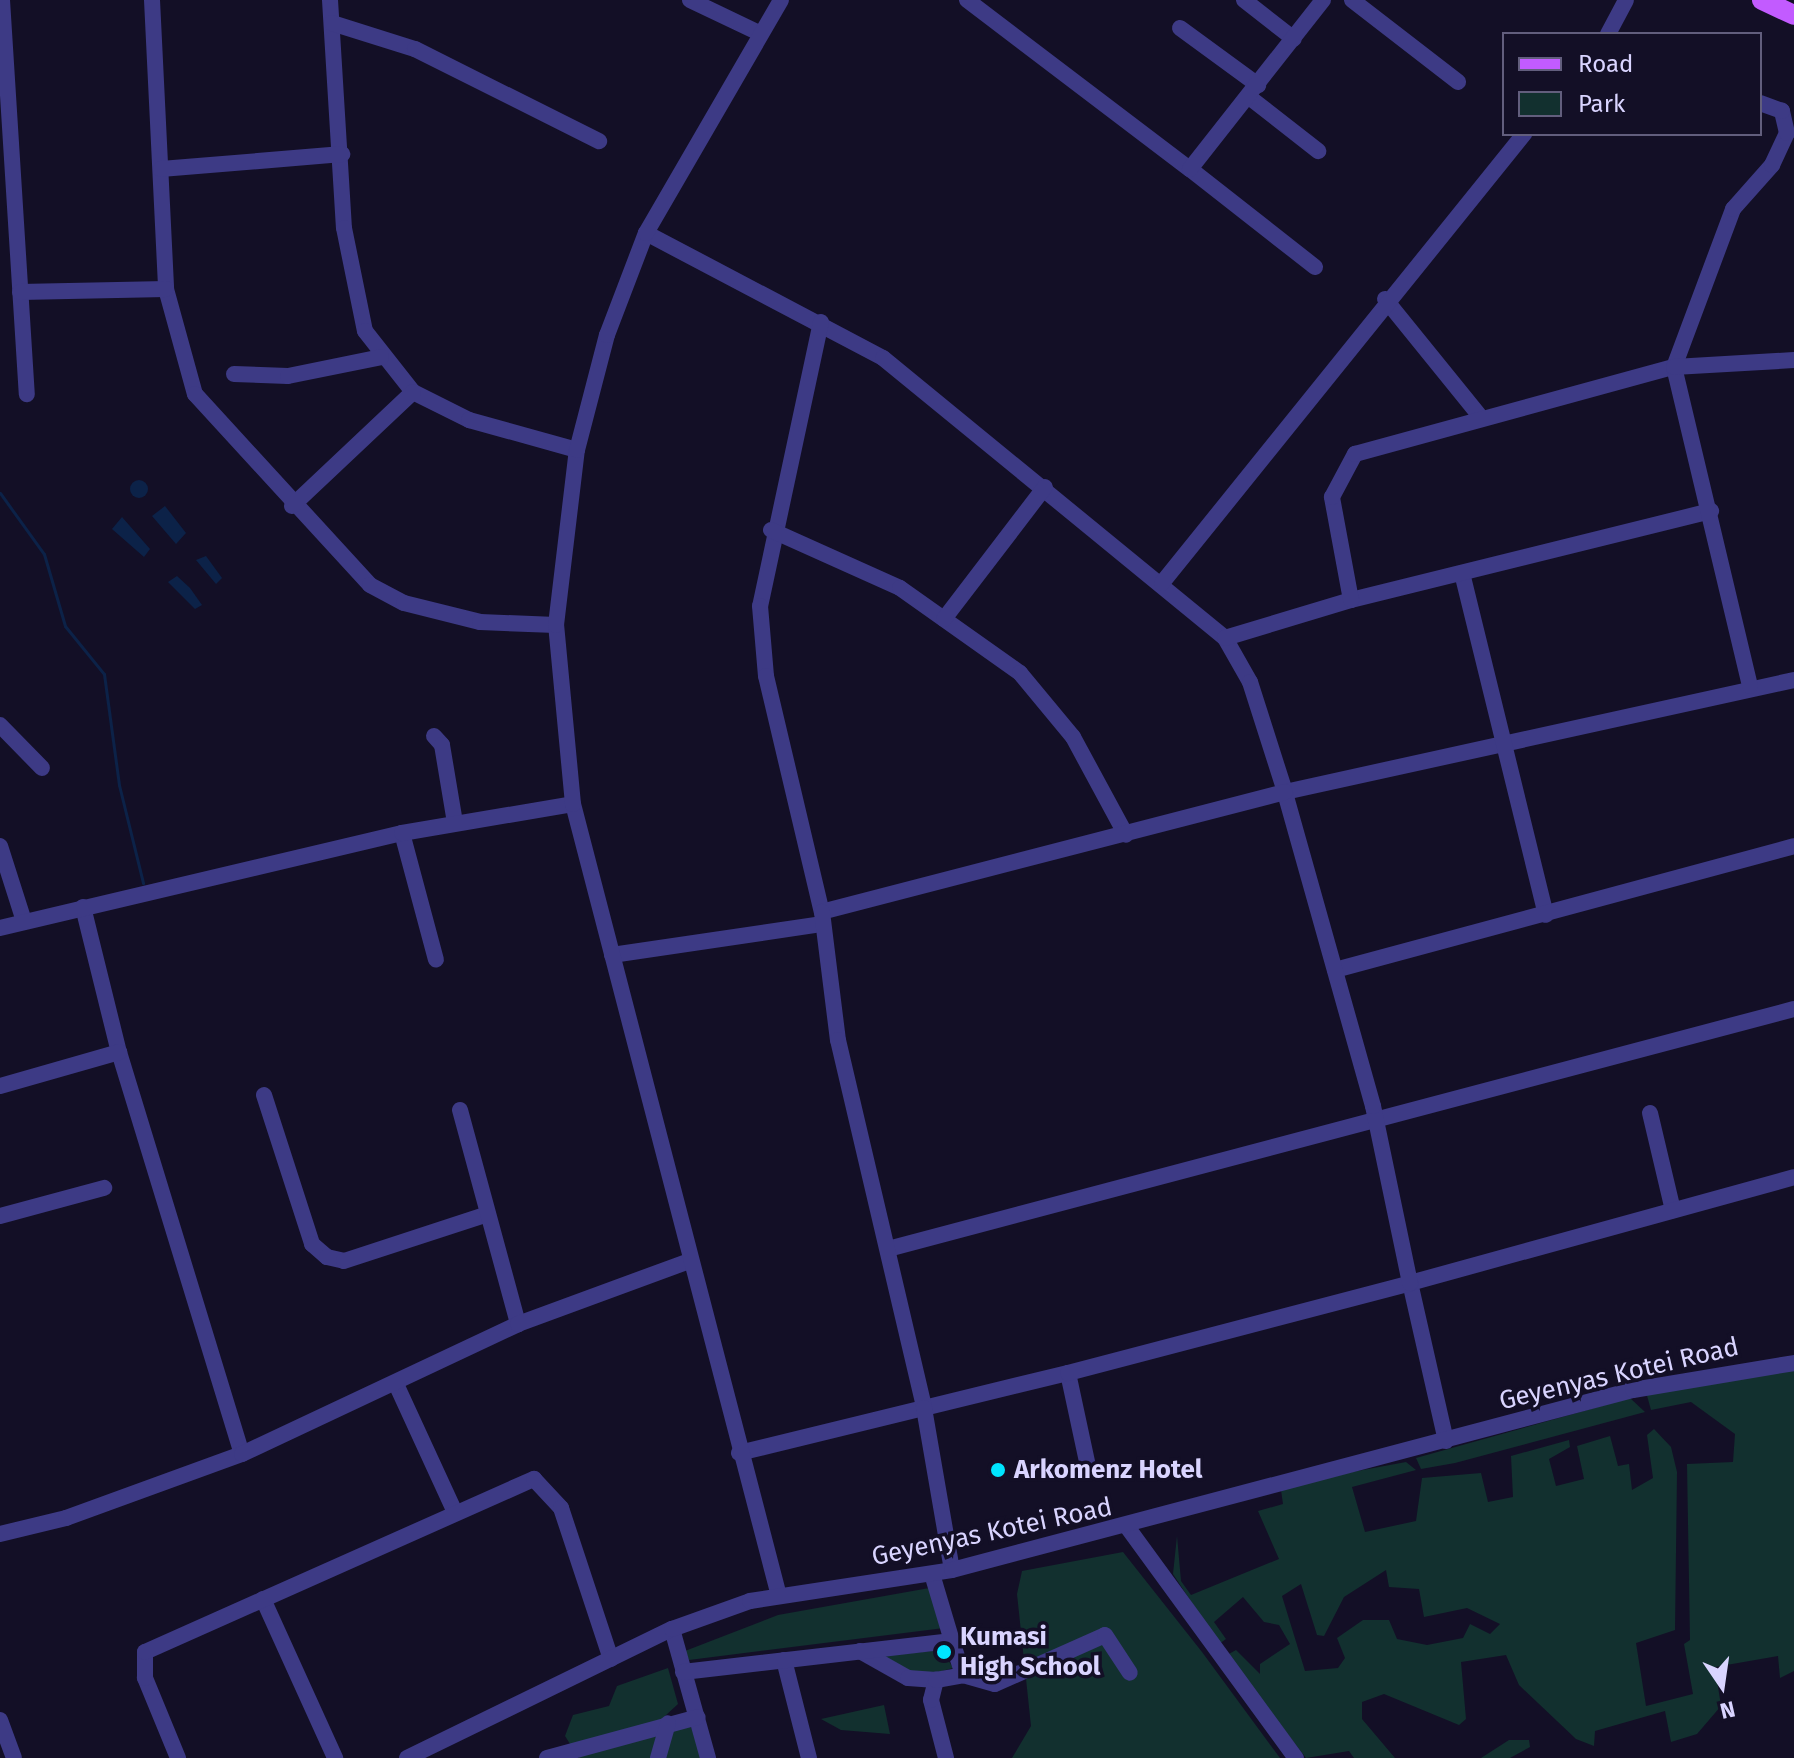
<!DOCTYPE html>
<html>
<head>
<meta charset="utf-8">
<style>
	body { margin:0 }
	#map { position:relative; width:1794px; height:1758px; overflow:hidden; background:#130f26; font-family:"Fira Sans",sans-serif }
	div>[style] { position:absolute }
	.green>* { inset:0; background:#12302f }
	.water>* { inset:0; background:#0c2248 }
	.round { border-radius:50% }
	.stream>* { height:3px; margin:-1.5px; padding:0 1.5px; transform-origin:1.5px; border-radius:1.5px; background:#0c2248 }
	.minor>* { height:16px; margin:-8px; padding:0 8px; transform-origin:8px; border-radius:8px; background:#3d3a85 }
	.major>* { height:20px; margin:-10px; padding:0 10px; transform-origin:10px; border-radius:10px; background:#c25bff }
	.dots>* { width:22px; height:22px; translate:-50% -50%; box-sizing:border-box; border:4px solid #130f26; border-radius:50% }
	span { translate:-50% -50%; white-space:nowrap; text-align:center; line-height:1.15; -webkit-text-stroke:7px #130f26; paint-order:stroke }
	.street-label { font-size:26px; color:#d9d4ff }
	.poi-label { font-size:26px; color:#d9d4ff; font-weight:700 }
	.left { translate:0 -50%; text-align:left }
	.legend { position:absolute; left:1502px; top:32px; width:260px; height:104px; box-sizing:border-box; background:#130f26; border:2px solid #625e7d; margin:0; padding:10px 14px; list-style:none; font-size:24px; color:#d9d4ff }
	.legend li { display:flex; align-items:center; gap:16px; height:40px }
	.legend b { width:40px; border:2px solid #625e7d }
	.north { position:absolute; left:1682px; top:1646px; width:80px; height:80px; -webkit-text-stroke:6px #130f26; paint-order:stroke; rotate:167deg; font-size:22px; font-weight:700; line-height:32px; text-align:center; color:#d9d4ff }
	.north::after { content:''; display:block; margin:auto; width:28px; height:36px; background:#d9d4ff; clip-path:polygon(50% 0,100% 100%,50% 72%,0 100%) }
</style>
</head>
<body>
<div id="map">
	<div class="green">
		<i style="clip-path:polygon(evenodd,1794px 1368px,1794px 1671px,1780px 1678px,1778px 1656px,1715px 1667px,1721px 1706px,1697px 1734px,1671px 1742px,1665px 1711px,1595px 1731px,1594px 1746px,1576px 1739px,1519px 1685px,1506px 1655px,1461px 1662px,1466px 1719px,1459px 1725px,1384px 1694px,1362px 1702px,1362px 1719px,1395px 1758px,1354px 1758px,1349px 1751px,1306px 1758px,1227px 1655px,1236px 1650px,1260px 1674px,1260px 1664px,1290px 1644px,1279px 1625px,1264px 1622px,1243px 1597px,1214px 1622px,1226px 1639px,1219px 1644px,1173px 1574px,1177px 1536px,1181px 1581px,1191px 1595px,1279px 1559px,1258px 1511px,1283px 1504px,1281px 1490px,1352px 1472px,1406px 1462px,1416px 1470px,1352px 1487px,1365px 1532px,1416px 1521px,1422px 1478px,1481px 1473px,1488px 1502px,1513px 1497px,1511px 1456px,1569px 1440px,1570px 1447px,1549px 1459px,1556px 1486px,1584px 1479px,1577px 1446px,1610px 1436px,1618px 1466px,1629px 1464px,1632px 1490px,1653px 1478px,1647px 1435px,1654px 1429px,1671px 1447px,1677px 1472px,1675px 1630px,1636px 1643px,1646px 1706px,1693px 1694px,1684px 1644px,1690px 1640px,1687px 1464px,1733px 1462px,1735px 1434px,1691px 1402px,1651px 1410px,1646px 1392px,1794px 1368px,1386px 1570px,1389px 1587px,1419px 1589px,1424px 1617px,1467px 1608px,1500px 1624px,1490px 1634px,1470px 1624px,1463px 1638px,1427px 1645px,1397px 1639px,1389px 1620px,1363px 1620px,1337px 1638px,1345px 1658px,1338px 1668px,1305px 1671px,1282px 1596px,1301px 1584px,1317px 1635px,1324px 1636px,1344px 1597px,1386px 1570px)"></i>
		<i style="clip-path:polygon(1630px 1398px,1645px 1412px,1455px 1463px,1421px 1469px,1416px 1458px)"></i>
		<i style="clip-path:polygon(1123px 1552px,1202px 1652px,1280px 1758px,1012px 1758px,1031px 1726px,1017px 1594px,1022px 1571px)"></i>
		<i style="clip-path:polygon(935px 1587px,944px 1628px,689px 1660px,685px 1651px,778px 1615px)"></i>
		<i style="clip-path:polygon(942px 1650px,953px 1668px,920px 1677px,872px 1657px)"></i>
		<i style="clip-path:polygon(668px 1668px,678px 1704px,665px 1716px,652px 1758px,579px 1758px,565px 1736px,573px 1715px,609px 1706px,617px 1686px)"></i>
		<i style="clip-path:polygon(884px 1705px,890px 1734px,841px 1730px,821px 1719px)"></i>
		<i style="clip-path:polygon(690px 1725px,706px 1758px,662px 1758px,673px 1726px)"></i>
		<i style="clip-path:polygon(1509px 1740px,1529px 1740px,1530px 1747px,1510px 1758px,1481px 1758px)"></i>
	</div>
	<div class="water">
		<i class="round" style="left:130px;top:480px;width:18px;height:18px"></i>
		<i style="clip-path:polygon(165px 506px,186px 533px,176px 544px,152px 516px)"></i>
		<i style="clip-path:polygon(122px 517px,150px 549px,144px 557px,112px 529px)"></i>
		<i style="clip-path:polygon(206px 556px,222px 578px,216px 584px,196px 560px)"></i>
		<i style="clip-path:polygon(177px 576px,190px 588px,202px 605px,195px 609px,168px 582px)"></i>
	</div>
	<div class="stream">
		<i style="left:0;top:493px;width:75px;rotate:54.2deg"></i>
		<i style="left:44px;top:554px;width:75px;rotate:73.7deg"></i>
		<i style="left:65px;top:626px;width:62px;rotate:50.9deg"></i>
		<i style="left:104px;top:674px;width:112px;rotate:82.3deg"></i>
		<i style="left:119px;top:785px;width:101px;rotate:76.2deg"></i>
	</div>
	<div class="minor">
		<i style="left:2px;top:0;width:395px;rotate:86.4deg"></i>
		<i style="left:152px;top:0;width:289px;rotate:87.2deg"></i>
		<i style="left:166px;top:289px;width:109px;rotate:74.6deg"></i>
		<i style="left:195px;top:394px;width:259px;rotate:47.5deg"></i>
		<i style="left:370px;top:585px;width:38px;rotate:28deg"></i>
		<i style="left:404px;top:603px;width:78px;rotate:14deg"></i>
		<i style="left:480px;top:622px;width:76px;rotate:2.3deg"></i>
		<i style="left:330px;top:0;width:228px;rotate:86.5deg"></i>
		<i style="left:344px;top:228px;width:105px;rotate:78.5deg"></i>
		<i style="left:365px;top:331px;width:78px;rotate:51.8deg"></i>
		<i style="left:413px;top:392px;width:63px;rotate:26.6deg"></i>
		<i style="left:469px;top:420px;width:112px;rotate:15.5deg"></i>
		<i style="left:690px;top:0;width:74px;rotate:25.5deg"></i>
		<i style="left:967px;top:0;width:280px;rotate:37.2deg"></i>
		<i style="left:1244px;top:0;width:63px;rotate:38deg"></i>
		<i style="left:1352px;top:0;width:134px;rotate:37.7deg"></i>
		<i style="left:332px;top:23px;width:87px;rotate:17.4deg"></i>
		<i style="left:415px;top:49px;width:206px;rotate:26.6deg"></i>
		<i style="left:1180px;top:28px;width:97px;rotate:36.2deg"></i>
		<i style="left:1608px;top:34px;width:38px;rotate:-62deg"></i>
		<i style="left:1249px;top:97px;width:88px;rotate:38deg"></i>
		<i style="left:161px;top:169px;width:182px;rotate:-4.7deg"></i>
		<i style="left:646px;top:233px;width:268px;rotate:27.8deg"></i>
		<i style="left:883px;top:358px;width:442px;rotate:39.3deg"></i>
		<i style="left:1225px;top:638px;width:51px;rotate:60.4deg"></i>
		<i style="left:1250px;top:682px;width:115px;rotate:72.3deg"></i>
		<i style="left:1285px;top:792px;width:521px;rotate:-12.41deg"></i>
		<i style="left:1315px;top:267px;width:159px;rotate:-141.9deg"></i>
		<i style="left:1190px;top:169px;width:215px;rotate:-51.8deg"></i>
		<i style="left:20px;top:292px;width:146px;rotate:-1.2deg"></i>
		<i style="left:1385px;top:299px;width:149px;rotate:51deg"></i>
		<i style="left:821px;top:322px;width:290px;rotate:102.1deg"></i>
		<i style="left:760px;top:606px;width:70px;rotate:85.1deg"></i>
		<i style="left:766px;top:676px;width:243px;rotate:76.7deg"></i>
		<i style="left:234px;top:374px;width:54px;rotate:2.1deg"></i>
		<i style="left:288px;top:376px;width:95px;rotate:-11.5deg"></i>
		<i style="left:292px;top:506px;width:166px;rotate:-43.3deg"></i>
		<i style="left:771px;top:530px;width:141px;rotate:24.2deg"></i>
		<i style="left:900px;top:588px;width:147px;rotate:35.3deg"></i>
		<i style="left:1020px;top:673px;width:83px;rotate:50.4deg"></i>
		<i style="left:1073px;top:737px;width:111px;rotate:61.6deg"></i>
		<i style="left:1462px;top:573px;width:352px;rotate:76.2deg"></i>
		<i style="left:1162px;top:583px;width:577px;rotate:-51.12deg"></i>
		<i style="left:1351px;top:600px;width:371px;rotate:-13.9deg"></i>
		<i style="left:944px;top:619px;width:166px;rotate:-52.6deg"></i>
		<i style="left:1225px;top:638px;width:132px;rotate:-16.8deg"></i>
		<i style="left:1351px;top:600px;width:105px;rotate:-100.5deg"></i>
		<i style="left:1332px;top:497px;width:49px;rotate:-61.9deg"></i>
		<i style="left:1355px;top:454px;width:331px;rotate:-15.3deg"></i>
		<i style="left:1674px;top:367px;width:169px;rotate:-69.5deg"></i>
		<i style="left:1733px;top:209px;width:59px;rotate:-48.4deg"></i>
		<i style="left:1772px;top:165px;width:35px;rotate:-65deg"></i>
		<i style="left:1787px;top:133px;width:23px;rotate:-103deg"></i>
		<i style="left:1782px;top:111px;width:23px;rotate:-160deg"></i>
		<i style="left:1750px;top:686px;width:328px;rotate:-103.4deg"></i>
		<i style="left:1674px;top:367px;width:120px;rotate:-3.3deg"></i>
		<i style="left:0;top:725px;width:60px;rotate:45.7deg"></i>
		<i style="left:434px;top:736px;width:12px;rotate:48deg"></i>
		<i style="left:442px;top:745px;width:79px;rotate:80.5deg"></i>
		<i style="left:402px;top:833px;width:131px;rotate:75deg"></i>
		<i style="left:0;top:846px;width:79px;rotate:72.3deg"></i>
		<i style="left:83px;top:907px;width:149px;rotate:76.1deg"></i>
		<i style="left:119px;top:1052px;width:420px;rotate:73deg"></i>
		<i style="left:0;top:928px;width:413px;rotate:-13.3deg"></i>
		<i style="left:402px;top:833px;width:173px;rotate:-9.6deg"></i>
		<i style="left:612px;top:955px;width:213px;rotate:-8.4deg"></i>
		<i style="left:1335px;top:970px;width:475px;rotate:-15.1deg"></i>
		<i style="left:0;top:1086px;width:124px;rotate:-15.9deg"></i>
		<i style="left:264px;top:1095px;width:157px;rotate:72.1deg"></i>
		<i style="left:312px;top:1244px;width:20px;rotate:41deg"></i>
		<i style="left:327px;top:1257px;width:17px;rotate:13deg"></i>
		<i style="left:344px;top:1261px;width:151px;rotate:-18.1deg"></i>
		<i style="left:460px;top:1110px;width:222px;rotate:74.8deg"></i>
		<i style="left:1650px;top:1113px;width:100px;rotate:76.7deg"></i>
		<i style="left:0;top:1216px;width:108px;rotate:-15.1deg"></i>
		<i style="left:888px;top:1249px;width:937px;rotate:-14.84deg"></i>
		<i style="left:1068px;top:1373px;width:100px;rotate:77.9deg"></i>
		<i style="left:396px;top:1384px;width:141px;rotate:65.3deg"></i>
		<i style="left:1446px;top:1441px;width:162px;rotate:-102.8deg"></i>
		<i style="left:1410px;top:1283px;width:398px;rotate:-15.4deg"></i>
		<i style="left:739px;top:1453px;width:190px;rotate:-13.7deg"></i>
		<i style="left:924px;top:1408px;width:148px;rotate:-13.7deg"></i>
		<i style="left:1068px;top:1373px;width:354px;rotate:-14.7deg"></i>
		<i style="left:1410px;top:1283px;width:181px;rotate:-101.8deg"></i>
		<i style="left:1373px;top:1106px;width:326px;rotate:-105.7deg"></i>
		<i style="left:1285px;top:792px;width:478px;rotate:165.5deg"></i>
		<i style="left:822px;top:912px;width:129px;rotate:82.9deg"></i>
		<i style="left:838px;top:1040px;width:378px;rotate:76.8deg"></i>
		<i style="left:924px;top:1408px;width:164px;rotate:80.2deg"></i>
		<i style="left:1128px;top:1528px;width:285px;rotate:53.9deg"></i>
		<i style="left:0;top:1534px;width:68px;rotate:-13.6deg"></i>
		<i style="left:66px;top:1518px;width:187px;rotate:-20deg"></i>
		<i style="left:242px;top:1454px;width:305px;rotate:-25.2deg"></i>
		<i style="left:518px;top:1324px;width:182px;rotate:-20.2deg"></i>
		<i style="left:779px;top:1596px;width:818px;rotate:-104.58deg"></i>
		<i style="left:573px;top:804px;width:180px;rotate:-95.4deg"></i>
		<i style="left:556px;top:625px;width:176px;rotate:-83.2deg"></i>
		<i style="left:577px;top:450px;width:119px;rotate:-75.4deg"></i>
		<i style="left:607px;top:335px;width:109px;rotate:-69.1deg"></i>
		<i style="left:646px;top:233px;width:269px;rotate:-59.9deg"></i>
		<i style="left:263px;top:1599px;width:175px;rotate:65.6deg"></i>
		<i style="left:672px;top:1629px;width:134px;rotate:74.4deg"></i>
		<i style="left:952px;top:1641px;width:36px;rotate:72deg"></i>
		<i style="left:963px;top:1675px;width:33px;rotate:16deg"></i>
		<i style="left:995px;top:1684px;width:120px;rotate:-24deg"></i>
		<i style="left:1105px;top:1635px;width:45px;rotate:56.7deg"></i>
		<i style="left:860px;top:1651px;width:55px;rotate:29.4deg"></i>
		<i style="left:908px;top:1678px;width:28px;rotate:4deg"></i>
		<i style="left:784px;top:1660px;width:101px;rotate:75.7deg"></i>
		<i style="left:683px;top:1672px;width:271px;rotate:-6.6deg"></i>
		<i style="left:952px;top:1641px;width:70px;rotate:-106.6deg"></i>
		<i style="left:0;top:1720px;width:40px;rotate:69.8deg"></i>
		<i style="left:178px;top:1758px;width:87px;rotate:-112.4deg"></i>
		<i style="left:145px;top:1678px;width:26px;rotate:-90deg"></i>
		<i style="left:145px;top:1652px;width:426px;rotate:-24deg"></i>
		<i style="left:534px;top:1479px;width:40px;rotate:47deg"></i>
		<i style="left:561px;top:1508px;width:159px;rotate:71.7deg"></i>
		<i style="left:407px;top:1758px;width:295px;rotate:-26deg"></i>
		<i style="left:672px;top:1629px;width:83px;rotate:-19.7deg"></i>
		<i style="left:750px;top:1601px;width:204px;rotate:-8.7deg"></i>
		<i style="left:952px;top:1570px;width:704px;rotate:-14.81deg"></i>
		<i style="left:1633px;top:1390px;width:163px;rotate:-9.5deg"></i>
		<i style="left:547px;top:1758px;width:156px;rotate:-15.2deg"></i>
		<i style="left:658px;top:1758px;width:36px;rotate:-74deg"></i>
		<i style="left:946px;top:1758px;width:60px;rotate:-104.5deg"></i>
		<i style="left:931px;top:1700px;width:21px;rotate:-76deg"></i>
		<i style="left:936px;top:1680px;width:27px;rotate:-10deg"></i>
	</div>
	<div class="major">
		<i style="left:1762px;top:0;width:35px;rotate:25deg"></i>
	</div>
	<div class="dots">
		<i style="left:998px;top:1470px;background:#00e5ff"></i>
		<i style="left:944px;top:1652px;background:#00e5ff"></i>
	</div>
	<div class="street-label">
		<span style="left:1619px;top:1374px;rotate:-13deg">Geyenyas Kotei Road</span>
		<span style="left:992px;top:1532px;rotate:-12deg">Geyenyas Kotei Road</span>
	</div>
	<div class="poi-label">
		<span class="left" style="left:1014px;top:1470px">Arkomenz Hotel</span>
		<span class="left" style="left:960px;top:1652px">Kumasi<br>High School</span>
	</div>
	<ul class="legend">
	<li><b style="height:10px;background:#c25bff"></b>Road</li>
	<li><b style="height:22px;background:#12302f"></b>Park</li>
	</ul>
	<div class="north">N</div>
</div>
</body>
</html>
